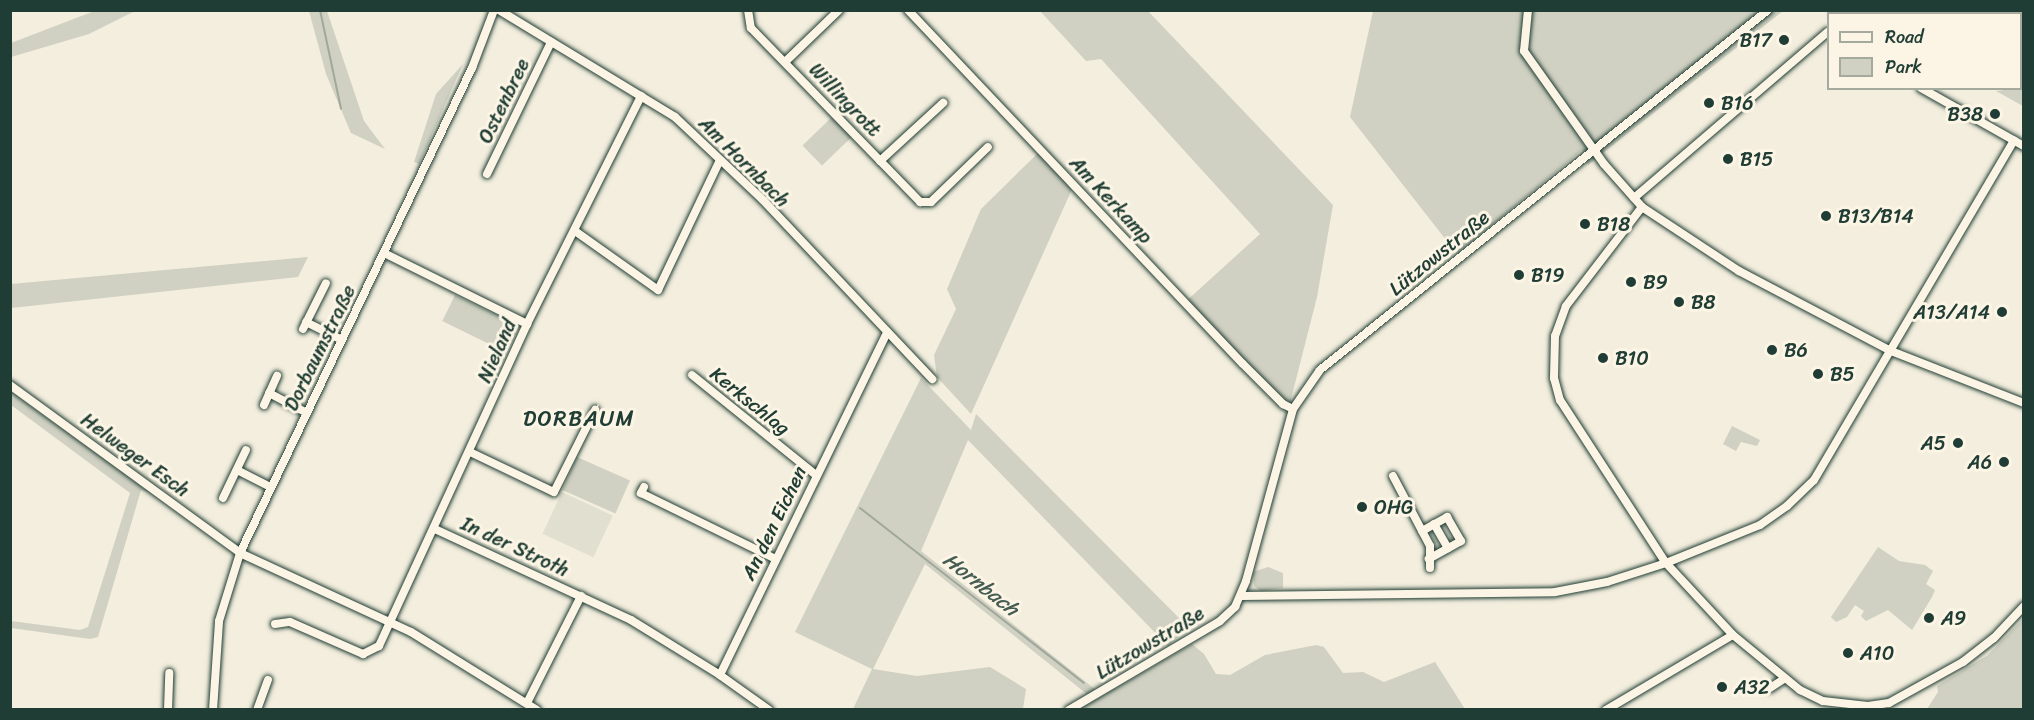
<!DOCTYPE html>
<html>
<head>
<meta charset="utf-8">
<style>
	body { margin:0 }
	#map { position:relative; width:2034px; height:720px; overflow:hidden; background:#f3eede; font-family:Sriracha,sans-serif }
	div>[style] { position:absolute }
	.built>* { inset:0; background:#e1dfd0; transform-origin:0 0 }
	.green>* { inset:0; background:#d0d1c2; transform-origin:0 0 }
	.stream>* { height:2px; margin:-1px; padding:0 1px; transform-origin:1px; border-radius:1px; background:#a0a89b }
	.roads { filter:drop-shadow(0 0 2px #1f3d34) drop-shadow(0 0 2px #1f3d34) }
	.minor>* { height:8px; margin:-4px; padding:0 4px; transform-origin:4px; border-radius:4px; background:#fcf5e5 }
	.dots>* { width:16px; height:16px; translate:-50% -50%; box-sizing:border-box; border:3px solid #fcf5e5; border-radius:50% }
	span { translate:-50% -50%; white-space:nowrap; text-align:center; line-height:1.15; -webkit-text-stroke:6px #fcf5e5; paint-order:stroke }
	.poi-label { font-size:20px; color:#1f3d34 }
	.right { translate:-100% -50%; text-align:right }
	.left { translate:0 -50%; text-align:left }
	.street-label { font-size:20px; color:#1f3d34 }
	.water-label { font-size:21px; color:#465d53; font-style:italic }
	.quarter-label { font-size:22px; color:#1f3d34; letter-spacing:1.5px }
	.frame { position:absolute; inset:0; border:12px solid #1f3d34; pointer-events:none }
	.legend { position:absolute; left:1827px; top:12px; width:195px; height:78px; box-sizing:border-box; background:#fcf5e5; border:2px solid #a4ab9e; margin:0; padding:8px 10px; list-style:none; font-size:18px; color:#1f3d34 }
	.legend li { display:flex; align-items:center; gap:12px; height:30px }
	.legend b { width:30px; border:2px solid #a4ab9e }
</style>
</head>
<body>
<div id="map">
	<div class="built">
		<i style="left:562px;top:492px;width:56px;height:46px;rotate:25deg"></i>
	</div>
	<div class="green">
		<i style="clip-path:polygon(97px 10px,135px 11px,89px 34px,11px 57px,11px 43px)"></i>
		<i style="clip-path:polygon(1930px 10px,1933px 13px,1849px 11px,1849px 10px)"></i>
		<i style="clip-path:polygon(309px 11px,327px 11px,364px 121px,385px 149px,351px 133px,326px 74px)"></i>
		<i style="clip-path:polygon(1040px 11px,1148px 11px,1333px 205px,1317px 297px,1290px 403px,1279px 398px,1183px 304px,1260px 234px,1101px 59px,1086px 61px)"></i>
		<i style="clip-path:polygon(1373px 11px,1783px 11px,1588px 165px,1582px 150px,1457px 254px,1350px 117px)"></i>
		<i style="clip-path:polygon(463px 64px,419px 164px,414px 162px,436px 94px)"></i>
		<i style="clip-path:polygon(2023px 69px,2023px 106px,1996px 91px,2020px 88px)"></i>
		<i style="left:832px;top:117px;width:28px;height:41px;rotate:46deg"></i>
		<i style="clip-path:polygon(1039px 152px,1073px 187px,971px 414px,937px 377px,934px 355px,956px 309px,947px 289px,981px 209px)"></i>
		<i style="clip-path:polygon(308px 257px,298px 277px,11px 308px,11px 284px)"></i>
		<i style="left:455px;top:295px;width:72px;height:29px;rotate:26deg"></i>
		<i style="clip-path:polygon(921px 378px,971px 430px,976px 414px,1188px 627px,1168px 646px,968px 440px,921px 551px,1096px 690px,1088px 695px,925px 564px,873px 669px,917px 676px,990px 667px,1026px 689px,1023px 709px,853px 709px,872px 669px,795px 632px)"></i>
		<i style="clip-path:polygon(11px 392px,151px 493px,141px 490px,98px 637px,90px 639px,11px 628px,11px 621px,80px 630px,88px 627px,130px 493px,11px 405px)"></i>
		<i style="clip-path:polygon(1732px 426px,1760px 440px,1757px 446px,1741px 442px,1736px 451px,1723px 444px)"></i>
		<i style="left:577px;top:457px;width:58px;height:36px;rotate:24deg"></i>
		<i style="clip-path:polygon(1878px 547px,1899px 561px,1925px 565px,1933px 571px,1926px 584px,1935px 590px,1932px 597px,1912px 630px,1888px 610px,1866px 621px,1861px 616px,1864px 611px,1855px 605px,1847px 617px,1836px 622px,1831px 617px)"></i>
		<i style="clip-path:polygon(1268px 567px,1283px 573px,1283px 588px,1261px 591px,1254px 586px,1253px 572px)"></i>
		<i style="clip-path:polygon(2023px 619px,2023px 709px,1927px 709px,1938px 692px,1937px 686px,1988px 655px)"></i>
		<i style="clip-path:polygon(1192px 644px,1204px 654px,1216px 674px,1230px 675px,1265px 655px,1316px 645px,1324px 647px,1343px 673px,1363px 672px,1384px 682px,1435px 662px,1465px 709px,1080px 709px)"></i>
	</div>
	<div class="stream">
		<i style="left:320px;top:10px;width:101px;rotate:78deg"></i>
		<i style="left:860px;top:508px;width:284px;rotate:38deg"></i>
	</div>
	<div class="roads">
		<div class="minor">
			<i style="left:499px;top:10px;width:206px;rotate:31.3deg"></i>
			<i style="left:675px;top:117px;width:120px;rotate:43.3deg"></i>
			<i style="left:762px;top:199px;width:248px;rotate:46.6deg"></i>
			<i style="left:748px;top:10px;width:18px;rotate:81deg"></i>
			<i style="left:751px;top:28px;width:243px;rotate:45.8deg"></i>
			<i style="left:920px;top:202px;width:11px"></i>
			<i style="left:931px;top:202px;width:79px;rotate:-44deg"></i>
			<i style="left:908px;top:10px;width:487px;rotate:46.6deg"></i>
			<i style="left:1243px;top:364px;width:57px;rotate:45deg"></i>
			<i style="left:1283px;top:404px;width:11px;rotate:27deg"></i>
			<i style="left:1528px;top:10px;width:41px;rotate:95.6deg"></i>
			<i style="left:1524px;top:51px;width:138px;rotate:54.7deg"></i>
			<i style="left:1604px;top:164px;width:57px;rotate:48.5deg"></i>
			<i style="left:1642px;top:207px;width:116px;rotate:33.4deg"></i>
			<i style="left:1739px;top:271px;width:172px;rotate:27.8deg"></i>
			<i style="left:1891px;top:351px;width:143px;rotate:21.4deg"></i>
			<i style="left:1835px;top:10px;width:4px;rotate:63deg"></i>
			<i style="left:785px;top:62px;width:75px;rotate:-43.9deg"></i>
			<i style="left:1921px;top:88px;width:118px;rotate:29.4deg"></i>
			<i style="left:880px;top:161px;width:86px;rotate:-42.6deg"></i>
			<i style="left:487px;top:174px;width:147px;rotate:-64.1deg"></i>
			<i style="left:1634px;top:198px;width:255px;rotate:-40.6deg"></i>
			<i style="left:1642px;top:207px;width:125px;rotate:127.5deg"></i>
			<i style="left:1566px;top:306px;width:32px;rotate:110deg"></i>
			<i style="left:1555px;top:336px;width:42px;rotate:91.4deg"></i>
			<i style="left:1554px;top:378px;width:23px;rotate:75deg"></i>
			<i style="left:1560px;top:400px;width:194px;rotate:57deg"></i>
			<i style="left:1666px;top:563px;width:98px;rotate:47.1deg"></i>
			<i style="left:1733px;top:635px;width:87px;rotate:39.4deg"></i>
			<i style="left:1800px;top:690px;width:25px;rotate:26deg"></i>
			<i style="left:1823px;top:701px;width:45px;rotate:6.3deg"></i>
			<i style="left:1868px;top:706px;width:21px;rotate:-8deg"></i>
			<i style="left:1889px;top:703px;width:85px;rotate:-29deg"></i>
			<i style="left:1963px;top:662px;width:39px;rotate:-38deg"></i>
			<i style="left:1994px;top:638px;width:44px;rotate:-46.8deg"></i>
			<i style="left:575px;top:231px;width:102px;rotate:35.4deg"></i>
			<i style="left:658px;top:290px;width:144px;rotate:-64.5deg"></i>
			<i style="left:384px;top:253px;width:160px;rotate:26.4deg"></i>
			<i style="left:306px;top:322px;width:40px;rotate:26.6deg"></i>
			<i style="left:303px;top:329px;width:51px;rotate:-63.4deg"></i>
			<i style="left:692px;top:375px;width:159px;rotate:38.9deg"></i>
			<i style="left:10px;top:385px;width:285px;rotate:36.1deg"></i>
			<i style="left:240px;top:553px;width:188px;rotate:24.8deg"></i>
			<i style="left:411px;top:632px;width:148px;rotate:31.8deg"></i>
			<i style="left:269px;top:393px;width:43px;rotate:27.8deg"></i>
			<i style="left:264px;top:405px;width:32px;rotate:-66deg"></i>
			<i style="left:470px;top:452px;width:93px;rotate:25.5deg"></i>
			<i style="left:554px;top:492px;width:92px;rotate:-63.4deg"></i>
			<i style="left:237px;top:470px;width:38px;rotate:27deg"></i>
			<i style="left:1393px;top:476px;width:79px;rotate:62.1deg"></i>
			<i style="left:1430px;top:546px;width:22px;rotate:90deg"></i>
			<i style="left:644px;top:487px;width:7px;rotate:117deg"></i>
			<i style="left:641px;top:493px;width:150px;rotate:26.1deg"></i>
			<i style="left:223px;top:498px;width:53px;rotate:-64.4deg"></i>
			<i style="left:1434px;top:524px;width:28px;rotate:60deg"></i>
			<i style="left:435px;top:529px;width:216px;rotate:24.9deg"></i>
			<i style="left:631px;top:620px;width:105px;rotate:31.7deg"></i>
			<i style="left:1422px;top:531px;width:29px;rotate:-29deg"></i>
			<i style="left:1447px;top:517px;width:28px;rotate:60deg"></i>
			<i style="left:1461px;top:541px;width:37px;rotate:151deg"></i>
			<i style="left:1241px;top:596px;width:314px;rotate:-0.7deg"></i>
			<i style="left:1555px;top:592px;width:53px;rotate:-10.9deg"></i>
			<i style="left:1607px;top:582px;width:62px;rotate:-17.9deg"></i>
			<i style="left:1666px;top:563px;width:101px;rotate:-22deg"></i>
			<i style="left:1760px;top:525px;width:33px;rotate:-35deg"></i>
			<i style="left:1787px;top:506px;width:37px;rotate:-44deg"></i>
			<i style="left:1814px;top:480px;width:394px;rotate:-59.5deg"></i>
			<i style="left:275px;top:624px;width:15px;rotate:-8deg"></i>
			<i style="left:290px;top:622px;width:80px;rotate:23.7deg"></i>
			<i style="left:363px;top:654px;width:18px;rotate:-27deg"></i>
			<i style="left:379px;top:646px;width:354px;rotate:-65.3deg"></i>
			<i style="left:527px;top:324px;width:255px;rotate:-63.4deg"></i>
			<i style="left:1770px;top:688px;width:17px;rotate:-33deg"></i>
			<i style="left:527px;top:703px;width:120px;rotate:-63.2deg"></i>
			<i style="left:168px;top:710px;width:37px;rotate:-88deg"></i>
			<i style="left:213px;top:710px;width:89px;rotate:-86.1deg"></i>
			<i style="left:219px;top:621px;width:71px;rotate:-72.8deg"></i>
			<i style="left:240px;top:553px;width:538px;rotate:-64.44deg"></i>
			<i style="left:472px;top:68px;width:62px;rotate:-69.2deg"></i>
			<i style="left:257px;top:710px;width:32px;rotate:-70deg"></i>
			<i style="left:769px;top:710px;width:60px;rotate:-144.5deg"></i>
			<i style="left:720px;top:675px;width:381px;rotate:-64deg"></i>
			<i style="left:1069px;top:710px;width:175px;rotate:-30.5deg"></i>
			<i style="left:1220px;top:621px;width:21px;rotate:-43deg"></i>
			<i style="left:1235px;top:607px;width:28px;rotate:-67deg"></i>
			<i style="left:1246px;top:581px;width:178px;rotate:-74.7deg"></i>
			<i style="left:1293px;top:409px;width:47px;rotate:-55.3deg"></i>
			<i style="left:1320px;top:370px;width:575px;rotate:-38.78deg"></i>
			<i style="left:1606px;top:710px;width:147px;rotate:-30.6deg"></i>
		</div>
	</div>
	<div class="dots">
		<i style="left:1784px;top:40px;background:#1f3d34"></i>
		<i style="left:1709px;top:103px;background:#1f3d34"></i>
		<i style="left:1995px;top:114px;background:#1f3d34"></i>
		<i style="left:1728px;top:159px;background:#1f3d34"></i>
		<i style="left:1826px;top:216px;background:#1f3d34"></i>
		<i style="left:1585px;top:224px;background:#1f3d34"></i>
		<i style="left:1519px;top:275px;background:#1f3d34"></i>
		<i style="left:1631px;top:282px;background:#1f3d34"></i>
		<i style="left:1679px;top:302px;background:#1f3d34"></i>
		<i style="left:2002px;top:312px;background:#1f3d34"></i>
		<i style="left:1772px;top:350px;background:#1f3d34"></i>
		<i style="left:1603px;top:358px;background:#1f3d34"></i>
		<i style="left:1818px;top:374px;background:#1f3d34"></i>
		<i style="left:1958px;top:443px;background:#1f3d34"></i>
		<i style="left:2004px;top:462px;background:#1f3d34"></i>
		<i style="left:1362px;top:507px;background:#1f3d34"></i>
		<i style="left:1929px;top:618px;background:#1f3d34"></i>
		<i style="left:1848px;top:653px;background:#1f3d34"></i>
		<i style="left:1722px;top:687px;background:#1f3d34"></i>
	</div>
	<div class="poi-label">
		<span class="right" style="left:1772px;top:40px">B17</span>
		<span class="left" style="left:1721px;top:103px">B16</span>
		<span class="right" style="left:1983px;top:114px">B38</span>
		<span class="left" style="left:1740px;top:159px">B15</span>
		<span class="left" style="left:1838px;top:216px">B13/B14</span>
		<span class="left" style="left:1597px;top:224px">B18</span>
		<span class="left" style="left:1531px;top:275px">B19</span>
		<span class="left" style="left:1643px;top:282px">B9</span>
		<span class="left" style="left:1691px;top:302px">B8</span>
		<span class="right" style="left:1990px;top:312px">A13/A14</span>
		<span class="left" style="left:1784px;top:350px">B6</span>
		<span class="left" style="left:1615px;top:358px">B10</span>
		<span class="left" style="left:1830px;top:374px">B5</span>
		<span class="right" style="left:1946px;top:443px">A5</span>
		<span class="right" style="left:1992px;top:462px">A6</span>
		<span class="left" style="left:1374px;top:507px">OHG</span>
		<span class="left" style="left:1941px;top:618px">A9</span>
		<span class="left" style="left:1860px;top:653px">A10</span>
		<span class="left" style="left:1734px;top:687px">A32</span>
	</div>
	<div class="street-label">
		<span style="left:845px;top:100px;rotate:46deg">Willingrott</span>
		<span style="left:504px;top:101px;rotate:-64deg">Ostenbree</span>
		<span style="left:744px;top:162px;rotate:45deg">Am Hornbach</span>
		<span style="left:1111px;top:200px;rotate:47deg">Am Kerkamp</span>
		<span style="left:1439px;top:253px;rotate:-39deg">Lützowstraße</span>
		<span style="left:320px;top:348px;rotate:-64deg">Dorbaumstraße</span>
		<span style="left:497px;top:351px;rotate:-66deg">Nieland</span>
		<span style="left:750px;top:401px;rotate:39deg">Kerkschlag</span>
		<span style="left:135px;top:455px;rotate:36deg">Helweger Esch</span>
		<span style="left:774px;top:523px;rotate:-64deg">An den Eichen</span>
		<span style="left:515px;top:547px;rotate:25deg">In der Stroth</span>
		<span style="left:1150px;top:643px;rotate:-31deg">Lützowstraße</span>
	</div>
	<div class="water-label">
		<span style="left:981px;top:584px;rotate:38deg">Hornbach</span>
	</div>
	<div class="quarter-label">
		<span style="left:579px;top:419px">DORBAUM</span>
	</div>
	<div class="frame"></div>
	<ul class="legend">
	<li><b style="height:8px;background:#fcf5e5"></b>Road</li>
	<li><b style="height:16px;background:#d0d1c2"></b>Park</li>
	</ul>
</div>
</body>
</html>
